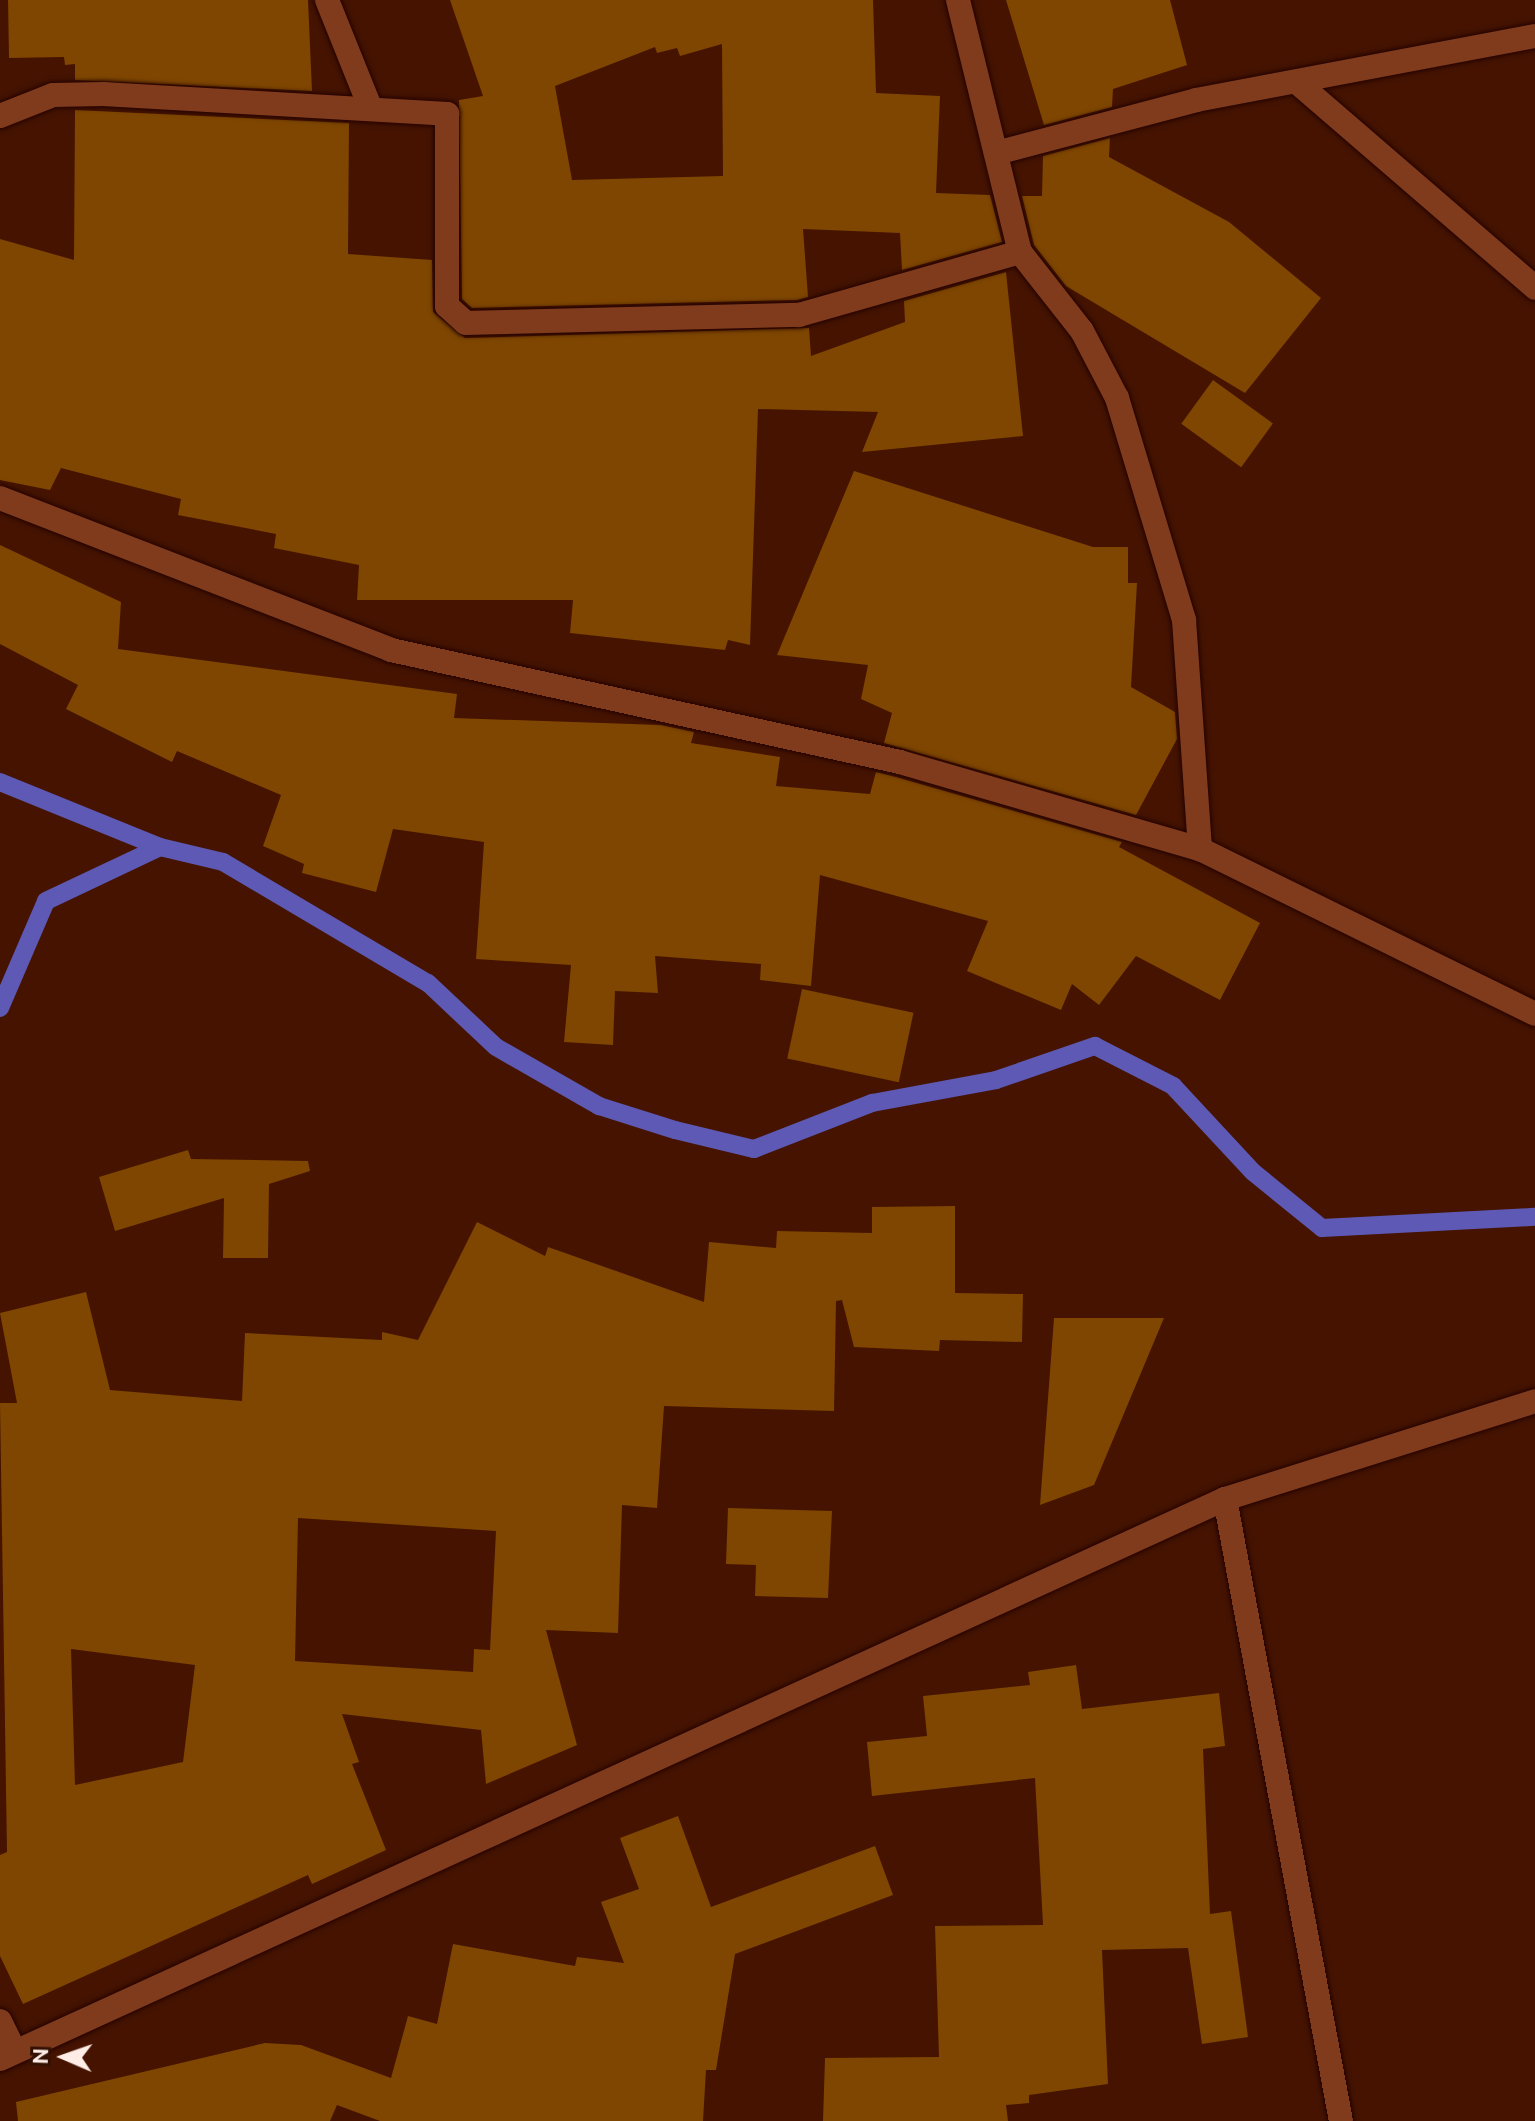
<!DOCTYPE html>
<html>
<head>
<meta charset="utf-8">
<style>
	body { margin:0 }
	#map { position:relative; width:1535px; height:2121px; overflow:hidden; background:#451300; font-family:Ubuntu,sans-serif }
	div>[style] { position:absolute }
	.stream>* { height:18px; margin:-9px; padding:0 9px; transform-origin:9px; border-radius:9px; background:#5d59b4 }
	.building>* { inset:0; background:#7e4600; transform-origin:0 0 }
	.roads { filter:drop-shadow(0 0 2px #230300) drop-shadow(0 0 2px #230300) }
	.minor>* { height:24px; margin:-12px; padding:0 12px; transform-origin:12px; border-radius:12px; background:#803b1d }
	.tertiary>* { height:24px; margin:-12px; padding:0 12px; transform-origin:12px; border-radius:12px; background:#803b1d }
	span { translate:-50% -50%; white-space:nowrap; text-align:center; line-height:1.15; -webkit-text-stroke:7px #331002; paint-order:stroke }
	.north { position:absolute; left:24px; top:2017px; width:80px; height:80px; -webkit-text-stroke:6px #331002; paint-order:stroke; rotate:272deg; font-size:22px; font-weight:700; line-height:32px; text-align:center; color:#feede6 }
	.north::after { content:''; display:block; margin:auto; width:28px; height:36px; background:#feede6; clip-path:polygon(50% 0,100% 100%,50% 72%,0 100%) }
</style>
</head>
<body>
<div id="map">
	<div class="stream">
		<i style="left:0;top:782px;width:173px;rotate:22.1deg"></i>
		<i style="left:160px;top:847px;width:65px;rotate:13.4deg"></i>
		<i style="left:223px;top:862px;width:238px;rotate:30.6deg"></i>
		<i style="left:428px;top:983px;width:93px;rotate:43.3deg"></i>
		<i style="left:496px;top:1047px;width:119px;rotate:29.8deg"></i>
		<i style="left:599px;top:1106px;width:80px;rotate:17.5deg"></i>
		<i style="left:675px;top:1130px;width:81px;rotate:13.5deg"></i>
		<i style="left:754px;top:1149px;width:127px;rotate:-21.3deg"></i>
		<i style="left:872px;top:1103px;width:126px;rotate:-10.5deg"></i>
		<i style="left:996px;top:1080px;width:105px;rotate:-19deg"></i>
		<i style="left:1095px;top:1046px;width:88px;rotate:27.1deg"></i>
		<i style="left:1173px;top:1086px;width:117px;rotate:47.1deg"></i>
		<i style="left:1253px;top:1172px;width:89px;rotate:39.1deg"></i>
		<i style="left:1322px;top:1228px;width:213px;rotate:-3deg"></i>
		<i style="left:0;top:1008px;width:116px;rotate:-66.7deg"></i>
		<i style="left:46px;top:901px;width:126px;rotate:-25.3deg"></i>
	</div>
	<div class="building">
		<i style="clip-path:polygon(8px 0,308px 0,312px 91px,75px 80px,75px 64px,65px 65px,64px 57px,9px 58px)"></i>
		<i style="clip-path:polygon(evenodd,450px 0,873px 0,876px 93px,940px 96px,936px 193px,990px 195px,1002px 242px,902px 270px,900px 233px,803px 229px,808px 297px,797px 300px,472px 308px,462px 299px,459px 100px,483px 96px,450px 0,722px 44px,723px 176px,572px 180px,555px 86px,655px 47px,657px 53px,677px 48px,680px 56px,722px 44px)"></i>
		<i style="clip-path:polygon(1006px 0,1170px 0,1187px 65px,1113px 89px,1112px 107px,1044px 125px)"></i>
		<i style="clip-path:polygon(75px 110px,349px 123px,348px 254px,432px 260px,433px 312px,465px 338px,809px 328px,811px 356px,905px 322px,904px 301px,1006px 272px,1023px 436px,862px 452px,878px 412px,758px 409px,750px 645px,728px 640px,725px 650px,570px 633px,573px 600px,357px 600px,359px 565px,274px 548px,276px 534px,178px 515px,181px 499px,61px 468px,50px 490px,0 480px,0 239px,74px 260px)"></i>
		<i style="clip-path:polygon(1110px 138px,1109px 157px,1229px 222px,1321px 298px,1245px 393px,1066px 286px,1034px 245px,1022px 196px,1042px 196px,1043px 156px)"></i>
		<i style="left:1213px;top:380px;width:74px;height:54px;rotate:36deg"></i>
		<i style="clip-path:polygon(854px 471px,1093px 547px,1128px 547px,1128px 583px,1137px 583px,1131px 687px,1175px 712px,1177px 739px,1136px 815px,884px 743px,892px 713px,861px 699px,868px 665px,777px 655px)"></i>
		<i style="clip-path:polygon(0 545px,121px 602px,118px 649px,457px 694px,454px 718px,661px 725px,694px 732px,691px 743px,780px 757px,776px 786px,870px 794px,876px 772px,896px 777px,1122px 842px,1119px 847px,1260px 923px,1220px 1000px,1136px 956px,1099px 1005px,1072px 984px,1061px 1010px,967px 971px,988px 921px,820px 875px,811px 986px,760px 980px,761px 964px,655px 956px,658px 993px,615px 991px,613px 1045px,564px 1042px,571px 965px,476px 959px,484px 842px,393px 829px,376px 892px,302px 873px,304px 864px,263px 846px,281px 795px,177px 751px,172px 762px,66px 709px,78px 685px,0 644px)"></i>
		<i style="left:802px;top:989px;width:114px;height:71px;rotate:12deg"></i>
		<i style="clip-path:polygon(188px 1150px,191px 1159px,308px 1161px,310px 1171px,269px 1184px,268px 1258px,223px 1258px,224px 1198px,115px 1231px,99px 1177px)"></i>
		<i style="clip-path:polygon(evenodd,955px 1206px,955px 1293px,1023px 1294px,1022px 1342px,940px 1340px,939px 1351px,854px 1347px,842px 1300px,836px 1301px,834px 1411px,664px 1406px,657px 1508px,622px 1505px,618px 1633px,546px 1630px,577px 1745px,486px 1784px,481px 1730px,342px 1714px,359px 1762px,352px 1764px,386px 1850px,312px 1884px,308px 1875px,23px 2004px,0 1956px,0 1855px,7px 1852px,0 1403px,17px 1403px,0 1313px,86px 1292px,110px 1390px,242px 1401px,245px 1333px,382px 1340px,382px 1332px,418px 1340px,477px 1222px,545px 1256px,548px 1247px,704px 1302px,709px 1242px,776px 1248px,777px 1231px,872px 1233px,872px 1207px,955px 1206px,298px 1518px,496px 1531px,490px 1650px,474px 1649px,473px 1672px,295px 1661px,298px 1518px,955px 1206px,71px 1649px,195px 1665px,183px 1762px,75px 1785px,71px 1649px)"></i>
		<i style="clip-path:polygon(1054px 1318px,1164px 1318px,1094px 1485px,1040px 1505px)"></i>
		<i style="clip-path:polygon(728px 1508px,832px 1511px,828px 1598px,755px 1596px,756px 1565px,726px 1564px)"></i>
		<i style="clip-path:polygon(1076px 1665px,1082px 1709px,1219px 1693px,1225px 1746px,1203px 1749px,1210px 1914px,1231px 1911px,1248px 2037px,1202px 2044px,1188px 1948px,1102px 1950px,1108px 2084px,1029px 2095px,1029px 2103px,1006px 2105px,1008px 2121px,823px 2121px,825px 2058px,939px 2057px,935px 1926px,1043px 1925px,1035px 1778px,872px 1796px,867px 1742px,927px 1736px,923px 1696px,1030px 1685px,1028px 1672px)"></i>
		<i style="clip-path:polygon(678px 1816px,711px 1907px,875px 1846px,893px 1895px,735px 1954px,716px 2070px,706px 2070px,703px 2121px,380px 2121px,337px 2105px,330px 2121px,18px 2121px,16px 2102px,265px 2043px,301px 2045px,391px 2078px,408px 2016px,437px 2024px,453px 1944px,575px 1966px,577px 1957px,624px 1963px,601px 1902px,639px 1889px,620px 1838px)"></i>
	</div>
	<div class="roads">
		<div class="minor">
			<i style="left:327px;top:0;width:115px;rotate:68.1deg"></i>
			<i style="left:1299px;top:84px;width:312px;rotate:40.8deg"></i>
			<i style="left:0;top:116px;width:57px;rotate:-21.6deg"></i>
			<i style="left:53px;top:95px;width:50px;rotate:-1.1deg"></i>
			<i style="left:103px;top:94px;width:345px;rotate:3.3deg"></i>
			<i style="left:447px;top:114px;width:192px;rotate:90deg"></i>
			<i style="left:447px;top:306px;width:25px;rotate:42deg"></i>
			<i style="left:466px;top:323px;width:333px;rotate:-1.4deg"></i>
			<i style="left:799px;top:315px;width:230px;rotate:-15.9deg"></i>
			<i style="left:996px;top:153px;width:207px;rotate:-14.8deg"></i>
			<i style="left:1196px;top:100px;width:345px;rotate:-10.7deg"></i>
			<i style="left:0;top:498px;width:420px;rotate:21.2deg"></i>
			<i style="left:391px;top:650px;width:521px;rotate:12.41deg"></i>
			<i style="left:900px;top:762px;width:312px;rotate:16.2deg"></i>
			<i style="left:1225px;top:1499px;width:633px;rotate:79.44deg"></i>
			<i style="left:0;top:2021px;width:34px;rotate:64deg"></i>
		</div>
		<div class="tertiary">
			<i style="left:958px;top:0;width:260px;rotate:76.2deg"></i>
			<i style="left:1020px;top:252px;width:100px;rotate:51.9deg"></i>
			<i style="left:1082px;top:331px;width:76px;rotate:62.4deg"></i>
			<i style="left:1117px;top:398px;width:232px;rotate:73.2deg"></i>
			<i style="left:1184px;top:620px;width:230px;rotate:86deg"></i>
			<i style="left:1200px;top:849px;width:373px;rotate:26.2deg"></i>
			<i style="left:0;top:2059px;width:1347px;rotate:-24.57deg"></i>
			<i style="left:1225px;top:1499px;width:325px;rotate:-17.5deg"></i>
		</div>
	</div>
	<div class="north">N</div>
</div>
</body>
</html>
